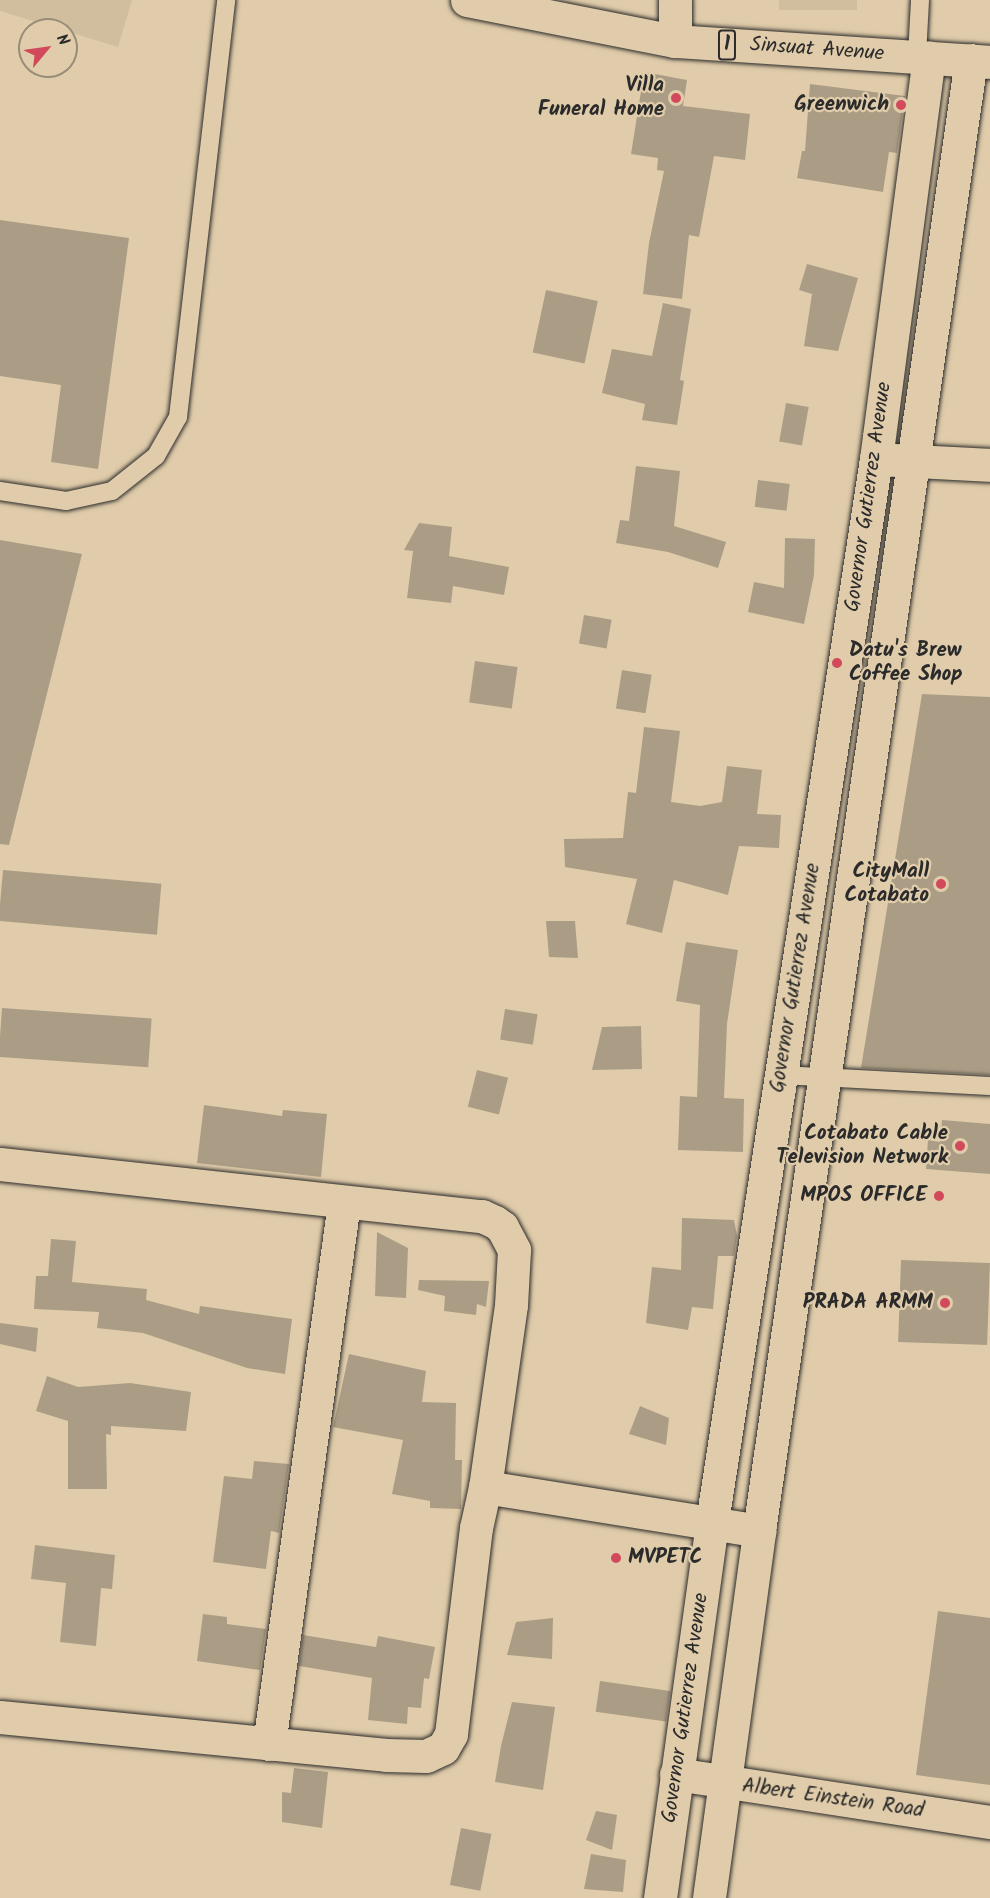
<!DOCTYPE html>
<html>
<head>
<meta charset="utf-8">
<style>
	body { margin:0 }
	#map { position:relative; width:990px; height:1898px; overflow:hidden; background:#e0ccaa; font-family:Kalam,sans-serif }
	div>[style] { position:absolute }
	.built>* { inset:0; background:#d0be9f; transform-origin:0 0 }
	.building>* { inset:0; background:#ab9d85; transform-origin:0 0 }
	.roads { filter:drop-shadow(0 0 2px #2b2b2b) drop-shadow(0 0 2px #2b2b2b) }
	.service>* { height:18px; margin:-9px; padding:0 9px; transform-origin:9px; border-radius:9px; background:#e0ccaa }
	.minor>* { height:33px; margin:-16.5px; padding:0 16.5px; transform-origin:16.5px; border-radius:16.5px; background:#e0ccaa }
	.tertiary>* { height:33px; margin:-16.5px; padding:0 16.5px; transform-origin:16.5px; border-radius:16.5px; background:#e0ccaa }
	.primary>* { height:33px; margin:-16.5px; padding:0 16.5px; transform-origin:16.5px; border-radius:16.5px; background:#e0ccaa }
	.dots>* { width:16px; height:16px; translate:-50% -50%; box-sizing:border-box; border:3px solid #e0ccaa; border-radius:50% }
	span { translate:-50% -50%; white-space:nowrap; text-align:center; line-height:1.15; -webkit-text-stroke:4.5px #e0ccaa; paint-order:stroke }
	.shield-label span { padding:2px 4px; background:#e0ccaa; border:2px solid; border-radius:4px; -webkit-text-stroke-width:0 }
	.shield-label { font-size:20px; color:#2b2b2b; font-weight:700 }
	.street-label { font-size:21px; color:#2b2b2b }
	.poi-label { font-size:21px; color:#2b2b2b; font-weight:700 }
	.right { translate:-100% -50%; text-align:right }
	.left { translate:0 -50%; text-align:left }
	.north { position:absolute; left:18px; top:18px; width:60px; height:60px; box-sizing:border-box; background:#e0ccaa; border:2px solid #988c77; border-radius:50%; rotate:61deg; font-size:16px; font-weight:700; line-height:24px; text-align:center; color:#2b2b2b }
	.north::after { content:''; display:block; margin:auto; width:21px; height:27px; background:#d1495b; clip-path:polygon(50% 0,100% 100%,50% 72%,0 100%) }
</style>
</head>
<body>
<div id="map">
	<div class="built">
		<i style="clip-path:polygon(0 0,132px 0,118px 47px,0 11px)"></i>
		<i style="left:779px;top:0;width:78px;height:10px"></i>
	</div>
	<div class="building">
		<i style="clip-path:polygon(644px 72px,687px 80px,683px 106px,750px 114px,745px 160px,714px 156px,699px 237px,689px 235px,682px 299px,643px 294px,649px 243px,664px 171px,657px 170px,658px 158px,631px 154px)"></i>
		<i style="clip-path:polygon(810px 84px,905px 96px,897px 153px,889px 152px,883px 192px,797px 178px,802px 151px,805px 151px)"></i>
		<i style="clip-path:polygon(0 220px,129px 238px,98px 469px,51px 462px,61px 385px,0 376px)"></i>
		<i style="clip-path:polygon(807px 264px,858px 278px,838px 351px,804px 346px,812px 294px,799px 290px)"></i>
		<i style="left:546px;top:290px;width:53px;height:64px;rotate:12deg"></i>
		<i style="clip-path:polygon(663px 303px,691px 309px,680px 380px,684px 381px,677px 425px,642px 420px,645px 404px,602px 393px,612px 349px,652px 356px)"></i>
		<i style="left:786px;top:403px;width:23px;height:39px;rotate:10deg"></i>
		<i style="clip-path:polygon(636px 466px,680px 471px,674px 526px,726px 542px,718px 568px,668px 552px,616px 543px,620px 520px,629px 521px)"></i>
		<i style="left:758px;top:480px;width:32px;height:27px;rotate:7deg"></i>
		<i style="clip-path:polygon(419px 523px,452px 527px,449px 556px,509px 567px,504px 595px,453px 586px,451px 603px,407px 598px,413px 551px,404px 550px)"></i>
		<i style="clip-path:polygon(785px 538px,815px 539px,814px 575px,804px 624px,748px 612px,754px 582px,784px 588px)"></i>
		<i style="clip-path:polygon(0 540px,82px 554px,9px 845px,0 844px)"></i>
		<i style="left:584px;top:615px;width:28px;height:29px;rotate:10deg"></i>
		<i style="left:475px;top:661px;width:43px;height:42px;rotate:8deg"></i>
		<i style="left:622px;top:670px;width:30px;height:39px;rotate:9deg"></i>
		<i style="clip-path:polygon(922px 694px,990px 697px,990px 1075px,861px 1068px)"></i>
		<i style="clip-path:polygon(644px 727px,680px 731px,671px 802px,700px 806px,722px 802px,727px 766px,762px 770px,757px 814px,781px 815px,779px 848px,739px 846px,728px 895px,674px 880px,662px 933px,626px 924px,637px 879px,565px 867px,564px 839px,623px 838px,628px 792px,636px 793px)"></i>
		<i style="left:3px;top:870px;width:159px;height:51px;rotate:5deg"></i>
		<i style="clip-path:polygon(546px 921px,575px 921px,578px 958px,549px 957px)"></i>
		<i style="clip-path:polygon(686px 942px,738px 950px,727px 1024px,724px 1098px,744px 1099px,743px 1152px,678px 1150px,680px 1096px,697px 1097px,700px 1005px,676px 1001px)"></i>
		<i style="left:2px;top:1008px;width:150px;height:49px;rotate:4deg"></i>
		<i style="left:505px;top:1009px;width:33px;height:31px;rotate:9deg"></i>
		<i style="clip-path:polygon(641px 1026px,642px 1069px,592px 1070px,602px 1027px)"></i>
		<i style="left:477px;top:1070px;width:32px;height:38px;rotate:14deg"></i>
		<i style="clip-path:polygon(204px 1105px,282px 1116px,283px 1110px,327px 1114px,321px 1177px,197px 1163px)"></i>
		<i style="clip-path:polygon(942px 1120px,990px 1124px,990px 1174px,926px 1169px,928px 1140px,940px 1142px)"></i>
		<i style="clip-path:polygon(682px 1218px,734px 1220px,737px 1236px,734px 1256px,718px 1256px,713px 1309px,692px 1307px,688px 1330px,646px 1323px,652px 1267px,681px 1270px)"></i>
		<i style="clip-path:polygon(377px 1232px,408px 1248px,406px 1298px,375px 1296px)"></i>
		<i style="clip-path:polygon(51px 1239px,76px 1241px,72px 1282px,147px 1289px,146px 1300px,199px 1314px,200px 1306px,292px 1319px,285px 1374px,247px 1368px,143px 1333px,97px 1328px,99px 1312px,34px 1309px,36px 1276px,48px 1276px)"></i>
		<i style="left:901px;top:1260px;width:89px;height:82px;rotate:2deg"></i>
		<i style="clip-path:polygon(419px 1280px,489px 1281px,486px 1307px,477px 1304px,476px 1315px,444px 1311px,445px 1296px,418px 1290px)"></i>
		<i style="clip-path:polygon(0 1323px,38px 1328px,36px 1352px,0 1344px)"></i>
		<i style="clip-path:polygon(349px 1354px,426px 1371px,422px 1402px,456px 1403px,455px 1460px,462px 1460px,461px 1509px,430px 1508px,430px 1501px,392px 1494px,403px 1440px,333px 1427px)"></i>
		<i style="clip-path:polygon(47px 1376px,78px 1387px,130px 1383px,191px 1392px,186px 1431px,111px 1426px,111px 1435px,106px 1434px,107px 1489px,68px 1489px,68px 1421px,36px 1411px)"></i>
		<i style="clip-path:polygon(640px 1406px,669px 1418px,666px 1445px,629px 1434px)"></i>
		<i style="clip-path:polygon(254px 1461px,289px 1464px,279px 1533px,271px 1531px,266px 1569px,213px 1562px,224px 1476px,252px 1479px)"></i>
		<i style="clip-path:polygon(35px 1545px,115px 1555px,112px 1589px,101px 1588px,96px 1646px,60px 1642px,66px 1583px,31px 1579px)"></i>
		<i style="clip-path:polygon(938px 1611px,990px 1618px,990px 1785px,916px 1775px)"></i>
		<i style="clip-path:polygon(203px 1614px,227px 1617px,227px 1624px,266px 1629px,260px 1670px,197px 1661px)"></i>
		<i style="clip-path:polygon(553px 1618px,552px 1659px,507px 1655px,516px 1622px)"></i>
		<i style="clip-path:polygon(303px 1635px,376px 1647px,378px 1636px,435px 1647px,429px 1679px,424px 1678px,421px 1708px,408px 1707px,407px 1724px,368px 1720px,372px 1678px,299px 1666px)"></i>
		<i style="left:600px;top:1681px;width:71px;height:31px;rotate:8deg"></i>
		<i style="clip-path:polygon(512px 1702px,555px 1707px,543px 1790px,495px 1782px,501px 1746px)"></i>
		<i style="clip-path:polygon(294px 1768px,328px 1772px,322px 1828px,282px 1822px,282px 1792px,291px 1793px)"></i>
		<i style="clip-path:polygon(596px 1811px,617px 1815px,612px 1850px,586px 1840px)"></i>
		<i style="left:461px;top:1828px;width:31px;height:58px;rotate:11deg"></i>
		<i style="clip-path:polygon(591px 1854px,626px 1860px,623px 1892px,584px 1889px)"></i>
	</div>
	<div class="roads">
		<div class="service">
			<i style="left:917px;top:56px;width:56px;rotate:-86.9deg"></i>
			<i style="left:0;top:491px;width:67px;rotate:8.6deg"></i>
			<i style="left:66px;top:501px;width:47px;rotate:-12.3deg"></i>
			<i style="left:112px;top:491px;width:56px;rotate:-38.5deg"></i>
			<i style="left:156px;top:456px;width:45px;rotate:-60.6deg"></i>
			<i style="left:178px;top:417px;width:420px;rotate:-83.4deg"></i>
			<i style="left:781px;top:1075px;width:209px;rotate:3deg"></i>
		</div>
		<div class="minor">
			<i style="left:675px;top:0;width:41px;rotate:90deg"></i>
			<i style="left:876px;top:459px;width:114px;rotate:3deg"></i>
			<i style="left:0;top:1164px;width:485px;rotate:6.2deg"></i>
			<i style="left:482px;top:1216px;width:14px;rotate:25deg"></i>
			<i style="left:495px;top:1222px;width:9px;rotate:36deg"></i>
			<i style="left:502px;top:1227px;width:26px;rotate:62deg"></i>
			<i style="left:514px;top:1250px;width:55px;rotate:93.1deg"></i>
			<i style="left:511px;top:1305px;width:184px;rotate:98.1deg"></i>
			<i style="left:485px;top:1487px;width:278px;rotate:9.1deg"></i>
			<i style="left:0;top:1717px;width:388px;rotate:5.6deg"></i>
			<i style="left:386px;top:1755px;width:40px;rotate:1.4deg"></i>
			<i style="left:426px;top:1756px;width:19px;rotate:-25deg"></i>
			<i style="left:443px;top:1748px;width:16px;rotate:-60deg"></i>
			<i style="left:451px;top:1734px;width:208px;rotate:-83.1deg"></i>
			<i style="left:476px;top:1528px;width:42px;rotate:-77.6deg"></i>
			<i style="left:269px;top:1744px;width:546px;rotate:-82.11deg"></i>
			<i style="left:676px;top:1774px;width:318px;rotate:8.7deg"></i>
		</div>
		<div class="tertiary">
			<i style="left:660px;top:1898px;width:380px;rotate:-82.1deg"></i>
			<i style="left:712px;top:1522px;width:1076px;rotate:-81.23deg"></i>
			<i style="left:876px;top:459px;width:405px;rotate:-82.5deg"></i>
			<i style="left:709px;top:1898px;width:370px;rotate:-82.2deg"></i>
			<i style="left:759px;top:1531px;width:1486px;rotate:-81.8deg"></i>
		</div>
		<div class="primary">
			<i style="left:467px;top:0;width:212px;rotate:11.2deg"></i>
			<i style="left:675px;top:41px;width:316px;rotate:3.8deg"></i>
		</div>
	</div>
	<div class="dots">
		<i style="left:676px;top:98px;background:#d1495b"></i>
		<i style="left:901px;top:105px;background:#d1495b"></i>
		<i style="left:837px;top:663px;background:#d1495b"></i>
		<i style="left:941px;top:884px;background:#d1495b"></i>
		<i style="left:960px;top:1146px;background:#d1495b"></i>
		<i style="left:939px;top:1196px;background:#d1495b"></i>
		<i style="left:945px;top:1303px;background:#d1495b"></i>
		<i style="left:616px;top:1558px;background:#d1495b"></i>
	</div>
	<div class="shield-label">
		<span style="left:727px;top:45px">1</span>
	</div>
	<div class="street-label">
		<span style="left:817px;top:50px;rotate:4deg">Sinsuat Avenue</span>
		<span style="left:869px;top:497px;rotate:-82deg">Governor Gutierrez Avenue</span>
		<span style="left:796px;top:978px;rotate:-81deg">Governor Gutierrez Avenue</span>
		<span style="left:686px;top:1708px;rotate:-82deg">Governor Gutierrez Avenue</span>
		<span style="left:833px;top:1799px;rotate:8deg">Albert Einstein Road</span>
	</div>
	<div class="poi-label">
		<span class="right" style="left:664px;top:98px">Villa<br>Funeral Home</span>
		<span class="right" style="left:889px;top:105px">Greenwich</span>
		<span class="left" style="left:849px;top:663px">Datu's Brew<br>Coffee Shop</span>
		<span class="right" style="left:929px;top:884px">CityMall<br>Cotabato</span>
		<span class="right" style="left:948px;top:1146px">Cotabato Cable<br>Television Network</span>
		<span class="right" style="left:927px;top:1196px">MPOS OFFICE</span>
		<span class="right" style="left:933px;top:1303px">PRADA ARMM</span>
		<span class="left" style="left:628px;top:1558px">MVPETC</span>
	</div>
	<div class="north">N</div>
</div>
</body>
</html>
